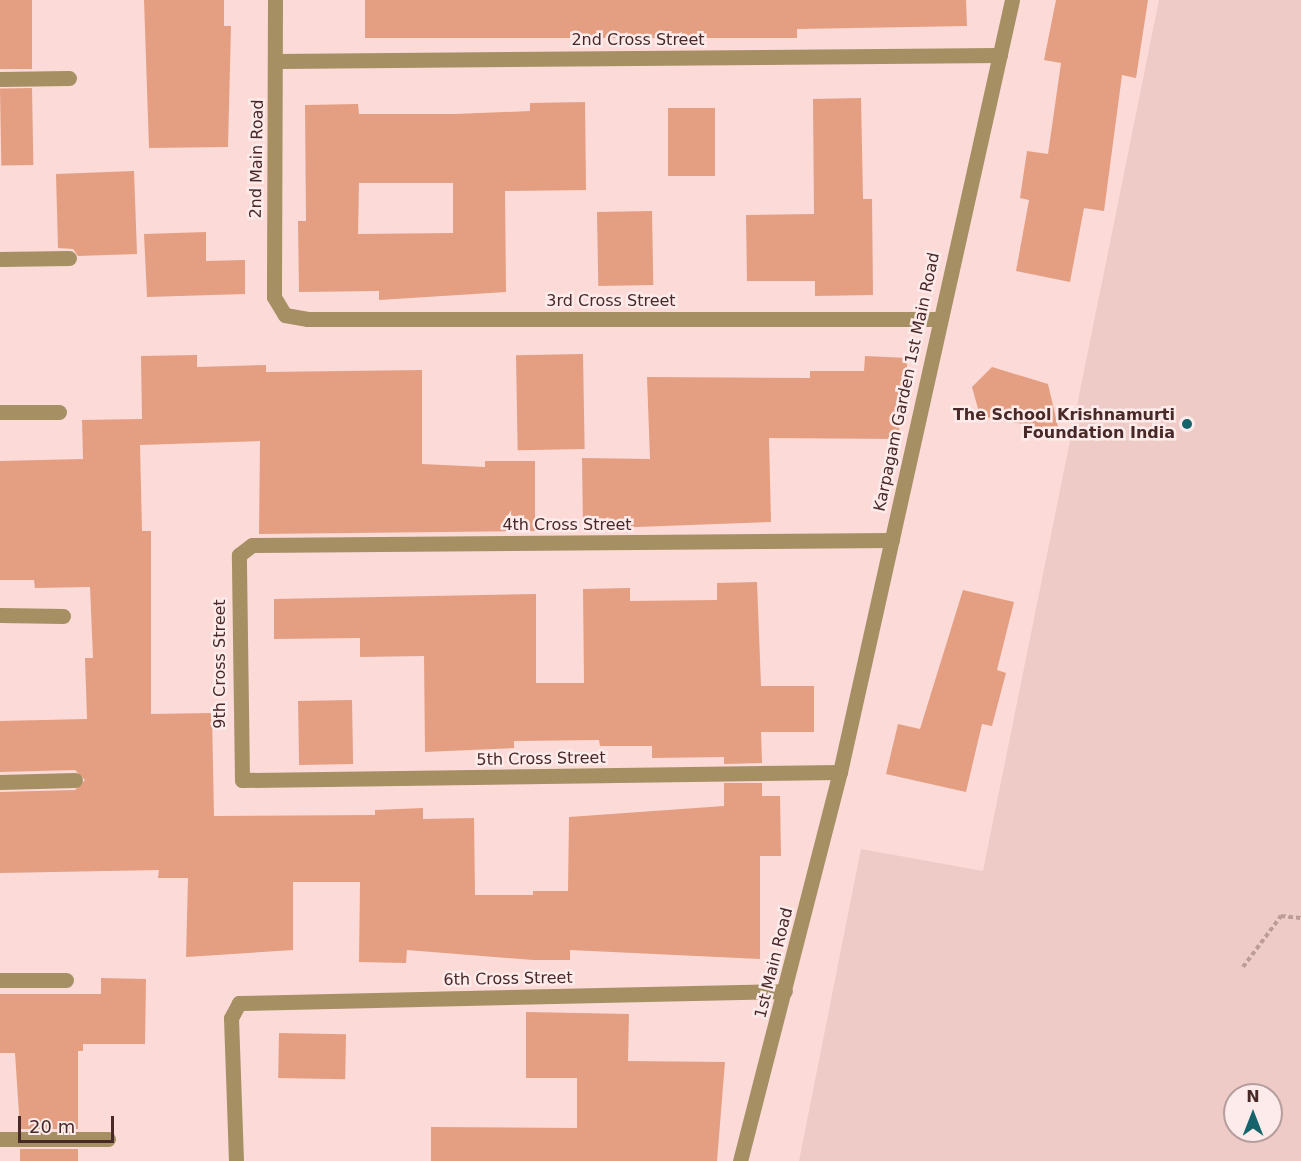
<!DOCTYPE html>
<html>
<head>
<meta charset="utf-8">
<style>
	body { margin:0 }
	#map { position:relative; width:1301px; height:1161px; overflow:hidden; background:#fbdad7; font-family:"DejaVu Sans",sans-serif }
	div>[style] { position:absolute }
	.built>* { inset:0; background:#efcbc7 }
	.building>* { inset:0; background:#e49f82; transform-origin:0 0 }
	.path>* { height:4px; margin-top:-2px; transform-origin:0; background:repeating-linear-gradient(90deg,#bc9c99 0 4.5px,transparent 0 7.5px) }
	.minor>* { height:15px; margin:-7.5px; padding:0 7.5px; transform-origin:7.5px; border-radius:7.5px; background:#a58f63 }
	.dots>* { width:16px; height:16px; translate:-50% -50%; box-sizing:border-box; border:3px solid #fcebea; border-radius:50% }
	span { translate:-50% -50%; white-space:nowrap; text-align:center; line-height:1.15; -webkit-text-stroke:5px #fcebea; paint-order:stroke }
	.street-label { font-size:16px; color:#482927 }
	.poi-label { font-size:16px; color:#482927; font-weight:700 }
	.right { translate:-100% -50%; text-align:right }
	.north { position:absolute; left:1223px; top:1083px; width:60px; height:60px; box-sizing:border-box; background:#fcebea; border:2px solid #b49d9c; border-radius:50%; rotate:0deg; font-size:16px; font-weight:700; line-height:24px; text-align:center; color:#482927 }
	.north::after { content:''; display:block; margin:auto; width:21px; height:27px; background:#15636a; clip-path:polygon(50% 0,100% 100%,50% 72%,0 100%) }
	.scale { position:absolute; left:18px; top:1116px; width:96px; height:27px; box-sizing:border-box; border:3px solid #482927; border-top:0; padding-left:8px; font-size:18px; line-height:21px; white-space:nowrap; color:#482927; -webkit-text-stroke:4px #fcebea; paint-order:stroke }
</style>
</head>
<body>
<div id="map">
	<div class="built">
		<i style="clip-path:polygon(evenodd,1159px 0,1301px 0,1301px 1161px,799px 1161px,861px 849px,983px 871px,1159px 0,1235px 1095px,1271px 1095px,1271px 1131px,1235px 1131px,1235px 1095px)"></i>
	</div>
	<div class="building">
		<i style="left:0;top:0;width:32px;height:69px"></i>
		<i style="clip-path:polygon(144px 0,224px 0,224px 26px,231px 26px,228px 147px,149px 148px)"></i>
		<i style="clip-path:polygon(365px 0,966px 0,967px 26px,797px 29px,797px 38px,365px 38px)"></i>
		<i style="clip-path:polygon(1056px 0,1148px 0,1136px 78px,1122px 75px,1104px 211px,1084px 208px,1070px 282px,1016px 271px,1029px 200px,1020px 198px,1027px 151px,1048px 154px,1061px 63px,1044px 60px)"></i>
		<i style="left:32px;top:88px;width:77px;height:32px;rotate:89deg"></i>
		<i style="clip-path:polygon(861px 98px,863px 199px,872px 199px,873px 295px,815px 296px,815px 281px,747px 281px,746px 215px,814px 214px,813px 99px)"></i>
		<i style="clip-path:polygon(evenodd,585px 102px,586px 190px,505px 191px,506px 292px,379px 300px,379px 291px,299px 292px,298px 221px,306px 221px,305px 105px,358px 104px,359px 114px,455px 114px,530px 111px,530px 103px,585px 102px,453px 183px,453px 233px,358px 234px,359px 183px,453px 183px)"></i>
		<i style="left:668px;top:108px;width:47px;height:68px"></i>
		<i style="clip-path:polygon(134px 171px,137px 254px,78px 256px,73px 249px,58px 248px,56px 174px)"></i>
		<i style="left:652px;top:211px;width:74px;height:55px;rotate:89deg"></i>
		<i style="clip-path:polygon(206px 232px,206px 261px,245px 260px,245px 294px,147px 297px,144px 234px)"></i>
		<i style="left:583px;top:354px;width:95px;height:67px;rotate:89deg"></i>
		<i style="clip-path:polygon(197px 355px,197px 367px,266px 365px,266px 372px,422px 370px,422px 464px,485px 467px,485px 461px,535px 461px,535px 531px,259px 534px,260px 441px,140px 445px,142px 531px,151px 531px,151px 714px,212px 713px,214px 816px,375px 815px,375px 810px,423px 808px,423px 819px,474px 818px,475px 895px,533px 895px,533px 891px,568px 891px,569px 817px,724px 806px,724px 783px,762px 783px,762px 796px,780px 796px,781px 856px,760px 856px,760px 959px,570px 950px,570px 960px,533px 960px,407px 950px,406px 963px,359px 962px,360px 882px,293px 882px,293px 950px,186px 957px,188px 878px,158px 878px,159px 870px,0 873px,0 792px,75px 790px,85px 780px,75px 770px,0 772px,0 721px,87px 719px,85px 658px,93px 658px,90px 587px,35px 588px,34px 580px,0 580px,0 461px,83px 459px,82px 420px,142px 419px,141px 356px)"></i>
		<i style="clip-path:polygon(865px 356px,908px 358px,898px 439px,769px 438px,771px 522px,583px 529px,582px 458px,650px 459px,647px 377px,810px 378px,810px 371px,864px 371px)"></i>
		<i style="clip-path:polygon(992px 367px,1048px 384px,1059px 431px,980px 416px,972px 387px)"></i>
		<i style="clip-path:polygon(757px 582px,761px 686px,814px 686px,814px 732px,761px 732px,762px 763px,724px 764px,724px 757px,652px 758px,652px 746px,600px 746px,599px 740px,514px 741px,514px 748px,425px 752px,424px 656px,360px 657px,360px 638px,274px 639px,274px 599px,536px 594px,536px 683px,584px 683px,583px 589px,630px 588px,630px 601px,717px 600px,717px 583px)"></i>
		<i style="clip-path:polygon(963px 590px,1014px 602px,997px 670px,1006px 673px,992px 726px,982px 724px,966px 792px,886px 774px,898px 724px,920px 729px)"></i>
		<i style="left:352px;top:700px;width:64px;height:54px;rotate:89deg"></i>
		<i style="clip-path:polygon(101px 978px,146px 979px,145px 1044px,83px 1044px,83px 1051px,78px 1051px,78px 1129px,20px 1129px,15px 1053px,0 1053px,0 994px,101px 994px)"></i>
		<i style="clip-path:polygon(526px 1012px,629px 1014px,628px 1061px,725px 1062px,717px 1161px,431px 1161px,431px 1127px,577px 1128px,577px 1078px,526px 1078px)"></i>
		<i style="left:279px;top:1033px;width:67px;height:45px;rotate:1deg"></i>
		<i style="left:20px;top:1149px;width:58px;height:12px"></i>
	</div>
	<div class="path">
		<i style="left:1243px;top:967px;width:64px;rotate:-53.3deg"></i>
		<i style="left:1281px;top:916px;width:20px;rotate:6deg"></i>
	</div>
	<div class="minor">
		<i style="left:275px;top:0;width:297px;rotate:90.2deg"></i>
		<i style="left:274px;top:297px;width:21px;rotate:59deg"></i>
		<i style="left:285px;top:315px;width:23px;rotate:10deg"></i>
		<i style="left:308px;top:319px;width:630px"></i>
		<i style="left:277px;top:61px;width:723px;rotate:-0.48deg"></i>
		<i style="left:0;top:79px;width:69px;rotate:-0.8deg"></i>
		<i style="left:0;top:259px;width:69px;rotate:-0.8deg"></i>
		<i style="left:0;top:412px;width:59px"></i>
		<i style="left:0;top:615px;width:63px;rotate:0.9deg"></i>
		<i style="left:840px;top:772px;width:598px;rotate:179.23deg"></i>
		<i style="left:242px;top:780px;width:225px;rotate:-90.8deg"></i>
		<i style="left:239px;top:555px;width:16px;rotate:-38deg"></i>
		<i style="left:252px;top:545px;width:640px;rotate:-0.45deg"></i>
		<i style="left:0;top:782px;width:75px;rotate:-1.5deg"></i>
		<i style="left:0;top:980px;width:66px"></i>
		<i style="left:0;top:1139px;width:108px"></i>
		<i style="left:236px;top:1161px;width:143px;rotate:-92deg"></i>
		<i style="left:231px;top:1018px;width:17px;rotate:-62deg"></i>
		<i style="left:239px;top:1003px;width:546px;rotate:-1.26deg"></i>
		<i style="left:740px;top:1161px;width:402px;rotate:-75.6deg"></i>
		<i style="left:840px;top:772px;width:791px;rotate:-77.44deg"></i>
	</div>
	<div class="dots">
		<i style="left:1187px;top:424px;background:#15636a"></i>
	</div>
	<div class="street-label">
		<span style="left:638px;top:40px">2nd Cross Street</span>
		<span style="left:257px;top:159px;rotate:-89deg">2nd Main Road</span>
		<span style="left:611px;top:301px">3rd Cross Street</span>
		<span style="left:907px;top:382px;rotate:-78deg">Karpagam Garden 1st Main Road</span>
		<span style="left:567px;top:525px">4th Cross Street</span>
		<span style="left:220px;top:664px;rotate:-90deg">9th Cross Street</span>
		<span style="left:541px;top:759px;rotate:-1deg">5th Cross Street</span>
		<span style="left:774px;top:963px;rotate:-76deg">1st Main Road</span>
		<span style="left:508px;top:979px;rotate:-1deg">6th Cross Street</span>
	</div>
	<div class="poi-label">
		<span class="right" style="left:1175px;top:424px">The School Krishnamurti<br>Foundation India</span>
	</div>
	<div class="north">N</div>
	<div class="scale">20 m</div>
</div>
</body>
</html>
